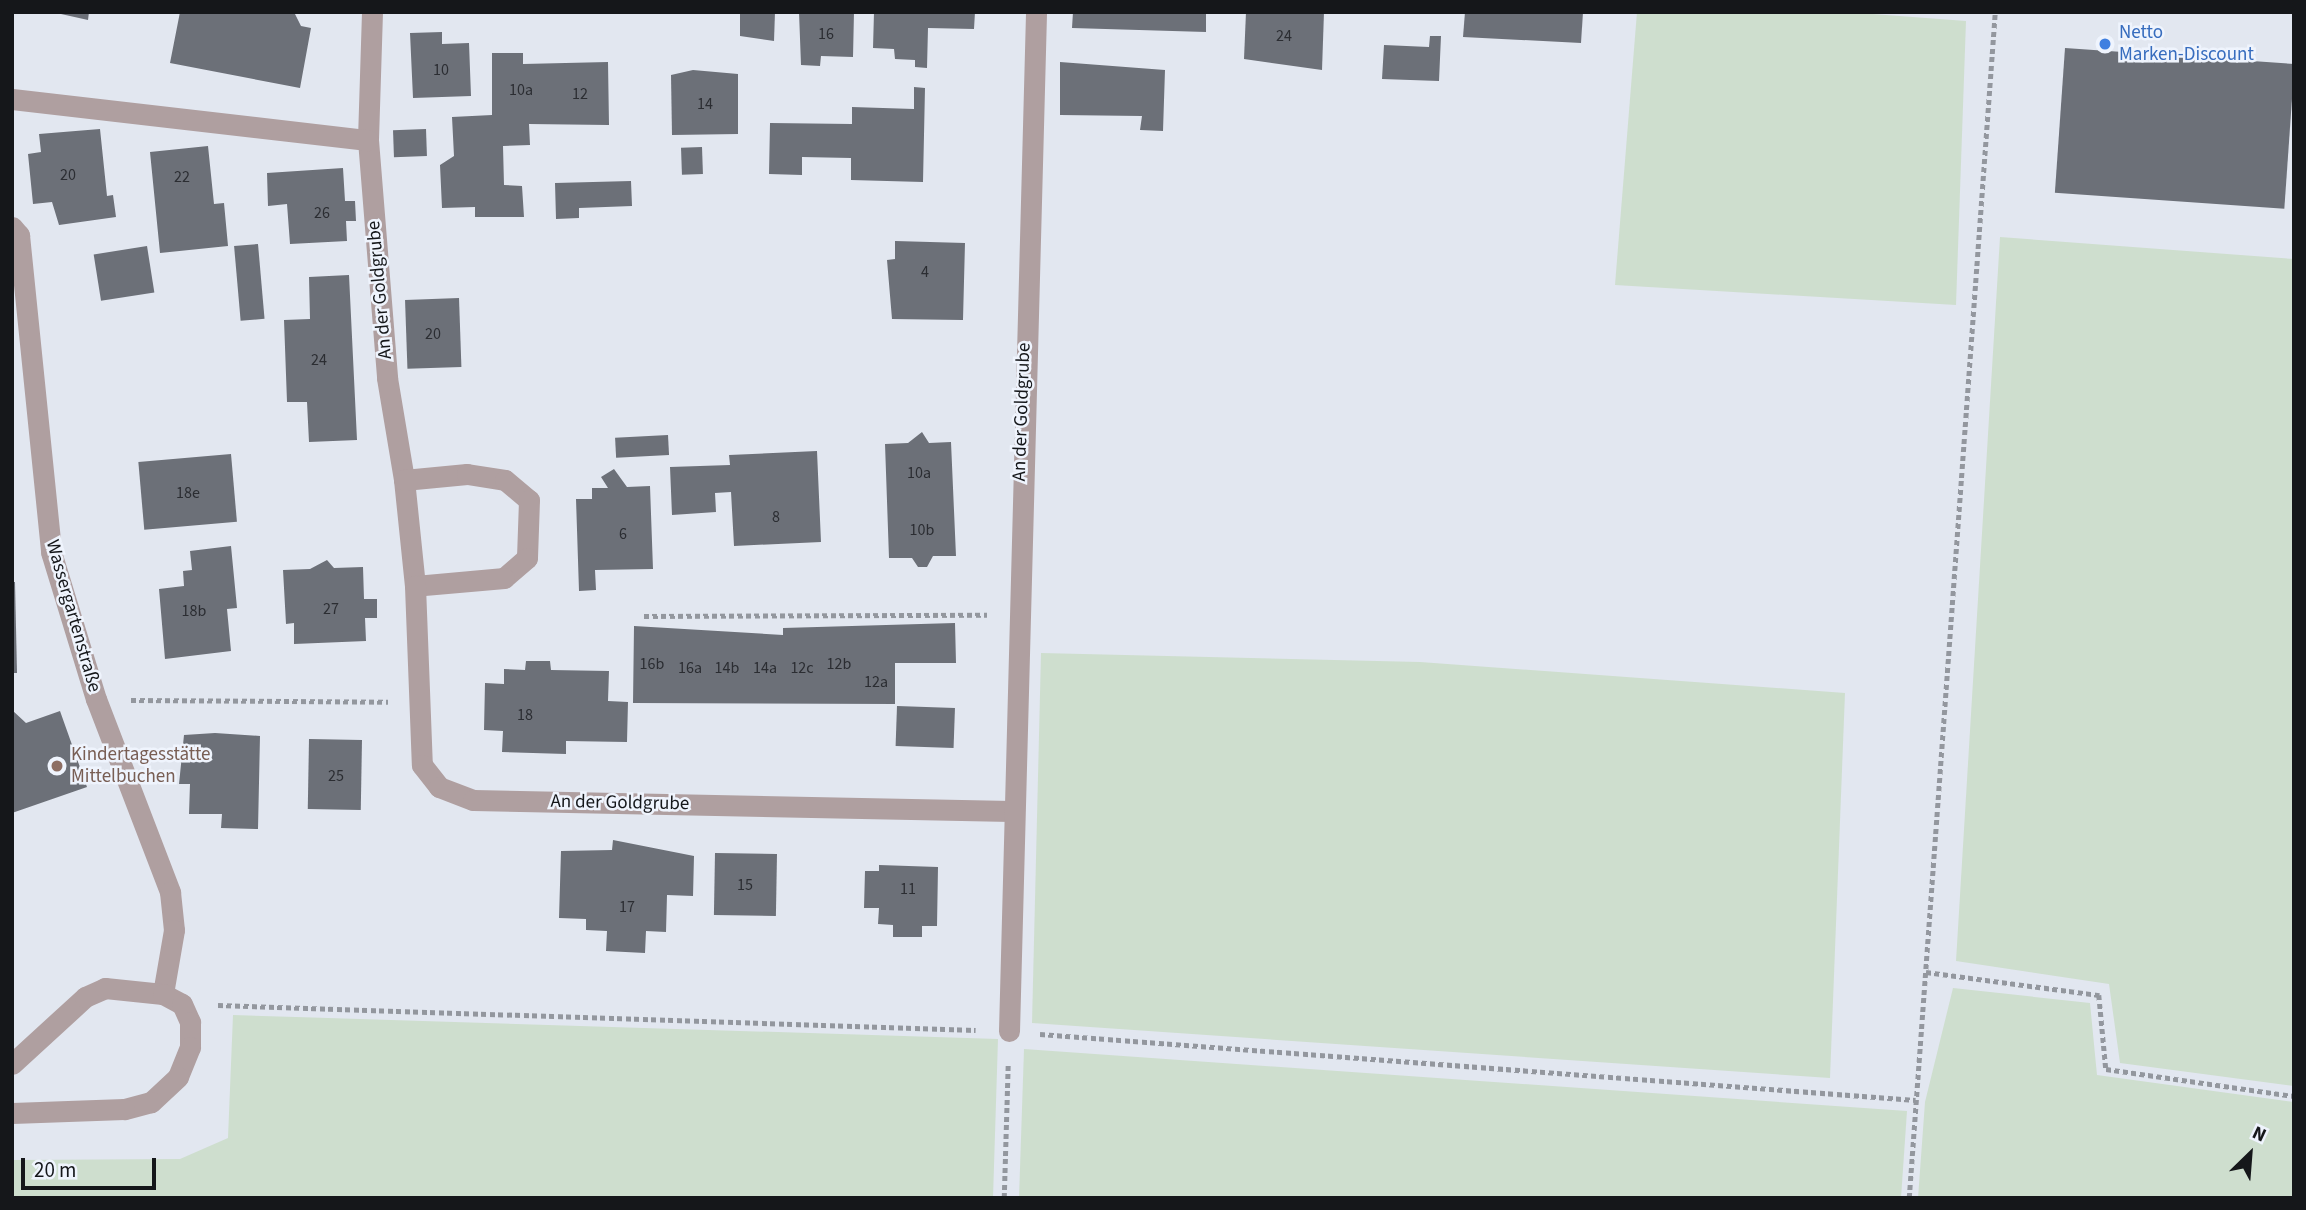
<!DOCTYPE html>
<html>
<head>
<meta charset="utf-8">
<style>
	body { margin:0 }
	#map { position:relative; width:2306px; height:1210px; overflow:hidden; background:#e2e7f0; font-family:"Source Sans 3",sans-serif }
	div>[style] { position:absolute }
	.green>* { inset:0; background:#cedece }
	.building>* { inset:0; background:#6c7078; transform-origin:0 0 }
	.path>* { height:4.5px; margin-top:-2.25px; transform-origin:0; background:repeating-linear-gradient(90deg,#93979e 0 5px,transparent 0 8.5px) }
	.minor>* { height:21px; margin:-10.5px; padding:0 10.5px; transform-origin:10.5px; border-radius:10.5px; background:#af9fa0 }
	.dots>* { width:19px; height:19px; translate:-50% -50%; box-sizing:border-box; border:4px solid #eff4fd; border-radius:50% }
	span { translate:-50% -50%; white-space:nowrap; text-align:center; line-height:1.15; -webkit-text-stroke:5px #eff4fd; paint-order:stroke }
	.number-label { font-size:16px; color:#2b2d32 }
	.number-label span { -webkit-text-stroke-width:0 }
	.shop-label { font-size:19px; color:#366cbe }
	.left { translate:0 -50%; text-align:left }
	.street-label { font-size:19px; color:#15171a }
	.education-label { font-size:19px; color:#785e54 }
	.frame { position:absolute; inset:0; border:14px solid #15171a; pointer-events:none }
	.north { position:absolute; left:2215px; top:1119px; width:70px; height:70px; -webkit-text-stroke:5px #eff4fd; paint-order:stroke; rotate:25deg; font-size:19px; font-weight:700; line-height:28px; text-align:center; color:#15171a }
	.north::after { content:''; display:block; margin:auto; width:24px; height:32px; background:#15171a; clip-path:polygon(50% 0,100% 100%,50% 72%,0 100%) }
	.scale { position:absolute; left:21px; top:1158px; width:135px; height:32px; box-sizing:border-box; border:4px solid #15171a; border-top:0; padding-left:9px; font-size:21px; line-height:24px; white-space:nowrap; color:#15171a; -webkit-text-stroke:5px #eff4fd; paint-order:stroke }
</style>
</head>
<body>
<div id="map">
	<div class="green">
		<i style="clip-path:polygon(1637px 12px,1846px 12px,1966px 21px,1956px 305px,1615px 285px)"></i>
		<i style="clip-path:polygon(2000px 237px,2294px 259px,2294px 1086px,2120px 1063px,2109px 984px,1956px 961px)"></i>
		<i style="clip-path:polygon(1041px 653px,1420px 662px,1845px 693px,1830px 1078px,1032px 1023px)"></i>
		<i style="clip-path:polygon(1953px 988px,2090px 1003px,2097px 1075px,2294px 1102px,2294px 1198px,1918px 1198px,1925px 1102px)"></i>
		<i style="clip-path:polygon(233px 1015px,998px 1039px,993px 1198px,12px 1198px,12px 1160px,180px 1159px,228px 1138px)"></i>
		<i style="clip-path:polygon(1024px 1049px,1907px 1111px,1901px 1198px,1019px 1198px)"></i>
	</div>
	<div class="building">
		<i style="clip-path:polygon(52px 12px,89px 12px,88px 20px)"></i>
		<i style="clip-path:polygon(180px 12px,294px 12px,301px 26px,311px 28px,300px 88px,170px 63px)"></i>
		<i style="clip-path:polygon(740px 12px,775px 12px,774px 41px,740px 36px)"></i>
		<i style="clip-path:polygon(799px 12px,854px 12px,853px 57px,821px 56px,820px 66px,801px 65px)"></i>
		<i style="clip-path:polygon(874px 12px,975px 12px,974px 29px,928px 28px,927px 68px,915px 67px,915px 60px,895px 59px,894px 49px,873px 48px)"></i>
		<i style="clip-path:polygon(1073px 12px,1206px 12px,1206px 32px,1072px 28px)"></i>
		<i style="clip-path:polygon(1246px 12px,1324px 12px,1322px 70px,1244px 59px)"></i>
		<i style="clip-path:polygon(1465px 12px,1583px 12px,1581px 43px,1463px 37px)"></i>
		<i style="clip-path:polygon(442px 32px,442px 44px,469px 43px,471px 96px,413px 98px,410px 33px)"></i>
		<i style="clip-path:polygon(1430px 36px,1441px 36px,1439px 81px,1382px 79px,1384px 45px,1429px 47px)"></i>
		<i style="left:2065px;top:48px;width:230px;height:145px;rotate:4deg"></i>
		<i style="clip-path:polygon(492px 53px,523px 53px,523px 64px,608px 62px,609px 125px,529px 124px,530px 145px,503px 146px,504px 185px,522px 186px,524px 217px,475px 217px,475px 207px,442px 208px,440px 165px,454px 156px,452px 117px,492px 115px)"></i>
		<i style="clip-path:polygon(1060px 62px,1165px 70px,1163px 131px,1140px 130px,1142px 116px,1060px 115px)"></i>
		<i style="clip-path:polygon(693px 70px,738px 74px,738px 134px,672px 135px,671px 75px)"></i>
		<i style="clip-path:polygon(914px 87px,925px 88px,923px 182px,851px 180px,851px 158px,802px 157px,802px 175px,769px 174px,770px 123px,852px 124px,852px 107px,914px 109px)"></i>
		<i style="clip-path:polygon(100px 129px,107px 196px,113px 195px,116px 217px,59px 225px,52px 202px,33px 204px,28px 154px,41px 152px,39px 134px)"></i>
		<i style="left:426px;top:129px;width:27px;height:33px;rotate:88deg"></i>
		<i style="clip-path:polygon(208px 146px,214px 204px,224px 203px,228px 246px,160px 253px,150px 152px)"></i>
		<i style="left:702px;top:147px;width:27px;height:21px;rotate:88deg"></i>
		<i style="clip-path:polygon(343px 168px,345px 201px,355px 201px,356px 221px,346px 221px,347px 241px,290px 244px,287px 204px,268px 206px,267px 173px)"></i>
		<i style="clip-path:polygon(631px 181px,632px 206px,579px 208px,579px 218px,556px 219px,555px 183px)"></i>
		<i style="clip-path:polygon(895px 241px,965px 243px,963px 320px,892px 319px,887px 260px,895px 259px)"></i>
		<i style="left:258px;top:244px;width:75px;height:24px;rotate:85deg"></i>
		<i style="left:147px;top:246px;width:47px;height:54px;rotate:81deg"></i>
		<i style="clip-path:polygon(349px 275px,357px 440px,309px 442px,307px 402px,287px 402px,284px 320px,310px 319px,309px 277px)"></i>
		<i style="left:459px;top:298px;width:69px;height:54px;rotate:88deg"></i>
		<i style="clip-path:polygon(922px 432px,929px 443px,951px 442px,956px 556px,933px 556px,927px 567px,918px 567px,912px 558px,889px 558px,885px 444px,908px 443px)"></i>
		<i style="left:668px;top:435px;width:20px;height:53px;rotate:87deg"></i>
		<i style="clip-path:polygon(817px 451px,821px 542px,734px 546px,731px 492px,715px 493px,716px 512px,672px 515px,670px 467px,730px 465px,729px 455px)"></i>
		<i style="left:231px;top:454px;width:68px;height:93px;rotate:85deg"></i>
		<i style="clip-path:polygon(614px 469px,627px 487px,650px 486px,653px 569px,595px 570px,596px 590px,579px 591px,576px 499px,592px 499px,592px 488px,608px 488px,601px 477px)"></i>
		<i style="clip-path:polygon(231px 546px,237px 608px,227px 609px,231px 651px,165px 659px,159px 589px,184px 586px,183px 571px,192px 570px,190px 551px)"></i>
		<i style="clip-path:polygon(327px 560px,334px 568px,363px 567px,364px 599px,377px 599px,377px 618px,365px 618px,366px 641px,294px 644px,294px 623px,286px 624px,283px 570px,310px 569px)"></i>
		<i style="clip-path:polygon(12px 582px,15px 582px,17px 673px,12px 673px)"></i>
		<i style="clip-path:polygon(955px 623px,956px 663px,895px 663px,895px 704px,633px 703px,634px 626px,783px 635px,783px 628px)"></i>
		<i style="clip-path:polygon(526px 661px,550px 661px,551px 670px,609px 671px,608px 701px,628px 702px,627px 742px,566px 741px,566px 754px,502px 752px,503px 731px,484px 730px,485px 683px,504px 684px,504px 669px,525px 670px)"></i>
		<i style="left:897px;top:706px;width:58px;height:40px;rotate:2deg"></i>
		<i style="clip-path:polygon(12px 710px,26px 723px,60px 711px,87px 787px,12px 813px)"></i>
		<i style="clip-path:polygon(215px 733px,260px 736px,258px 829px,221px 828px,222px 814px,189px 814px,190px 784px,179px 784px,184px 735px)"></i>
		<i style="left:309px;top:739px;width:53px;height:70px;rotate:1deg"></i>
		<i style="clip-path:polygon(613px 840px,694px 856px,693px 896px,667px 895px,666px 932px,646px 931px,645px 953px,606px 951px,607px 931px,586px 930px,586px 919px,559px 918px,561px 851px,612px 850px)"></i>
		<i style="left:715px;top:853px;width:62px;height:62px;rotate:1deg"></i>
		<i style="clip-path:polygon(879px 865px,938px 867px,937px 926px,922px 926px,922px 937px,893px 937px,893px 925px,878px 924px,879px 908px,864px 908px,865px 871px,879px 871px)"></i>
	</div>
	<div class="path">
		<i style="left:644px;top:616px;width:343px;rotate:-0.2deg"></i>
		<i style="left:131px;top:700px;width:257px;rotate:0.4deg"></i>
		<i style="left:1926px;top:972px;width:175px;rotate:7.6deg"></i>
		<i style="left:2099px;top:995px;width:74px;rotate:84.6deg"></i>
		<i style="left:2106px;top:1069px;width:190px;rotate:8.2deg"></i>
		<i style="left:218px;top:1005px;width:758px;rotate:1.89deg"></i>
		<i style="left:1040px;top:1034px;width:878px;rotate:4.31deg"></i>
		<i style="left:1004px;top:1198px;width:134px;rotate:-88.3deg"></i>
		<i style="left:1909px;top:1198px;width:1189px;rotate:-85.85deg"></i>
	</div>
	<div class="minor">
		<i style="left:372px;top:12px;width:128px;rotate:91.8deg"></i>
		<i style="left:368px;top:140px;width:239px;rotate:85.4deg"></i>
		<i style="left:387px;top:378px;width:103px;rotate:80.5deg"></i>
		<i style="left:12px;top:99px;width:358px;rotate:6.6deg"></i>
		<i style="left:12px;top:227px;width:11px;rotate:49deg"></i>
		<i style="left:19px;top:235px;width:319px;rotate:84.2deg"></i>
		<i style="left:51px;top:552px;width:154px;rotate:73deg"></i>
		<i style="left:96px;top:699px;width:207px;rotate:69deg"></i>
		<i style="left:170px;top:892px;width:38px;rotate:84deg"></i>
		<i style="left:174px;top:930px;width:65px;rotate:99.8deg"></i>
		<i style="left:415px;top:586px;width:107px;rotate:-95.9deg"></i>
		<i style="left:404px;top:480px;width:63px;rotate:-5.4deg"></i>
		<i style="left:467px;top:474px;width:38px;rotate:9deg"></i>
		<i style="left:505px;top:480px;width:31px;rotate:40deg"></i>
		<i style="left:529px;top:500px;width:58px;rotate:92deg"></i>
		<i style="left:527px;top:558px;width:30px;rotate:139deg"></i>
		<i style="left:504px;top:578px;width:89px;rotate:174.9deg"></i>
		<i style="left:415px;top:586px;width:179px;rotate:87.8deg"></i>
		<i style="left:422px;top:765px;width:28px;rotate:52deg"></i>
		<i style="left:439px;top:787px;width:36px;rotate:21deg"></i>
		<i style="left:473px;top:800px;width:538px;rotate:1.17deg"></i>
		<i style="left:1009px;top:1031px;width:1019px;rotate:-88.48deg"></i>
		<i style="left:12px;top:1064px;width:99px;rotate:-42.5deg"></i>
		<i style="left:85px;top:997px;width:22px;rotate:-24deg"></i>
		<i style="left:105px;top:988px;width:58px;rotate:5.9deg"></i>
		<i style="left:163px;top:994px;width:21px;rotate:28deg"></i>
		<i style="left:182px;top:1004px;width:20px;rotate:66deg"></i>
		<i style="left:190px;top:1022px;width:25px;rotate:90deg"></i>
		<i style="left:190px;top:1047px;width:32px;rotate:112deg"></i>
		<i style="left:178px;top:1077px;width:37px;rotate:137deg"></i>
		<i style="left:151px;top:1102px;width:28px;rotate:165deg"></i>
		<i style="left:124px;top:1109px;width:112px;rotate:178deg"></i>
	</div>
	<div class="dots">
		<i style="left:2105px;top:44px;background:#3f7fe0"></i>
		<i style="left:57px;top:766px;background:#8d6e63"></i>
	</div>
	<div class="number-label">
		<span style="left:826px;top:34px">16</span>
		<span style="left:1284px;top:36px">24</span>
		<span style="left:441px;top:70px">10</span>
		<span style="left:521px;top:90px">10a</span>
		<span style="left:580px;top:94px">12</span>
		<span style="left:705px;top:104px">14</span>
		<span style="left:68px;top:175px">20</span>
		<span style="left:182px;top:177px">22</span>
		<span style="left:322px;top:213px">26</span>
		<span style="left:925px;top:272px">4</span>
		<span style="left:433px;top:334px">20</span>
		<span style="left:319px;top:360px">24</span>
		<span style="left:919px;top:473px">10a</span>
		<span style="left:188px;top:493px">18e</span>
		<span style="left:776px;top:517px">8</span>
		<span style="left:922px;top:530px">10b</span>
		<span style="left:623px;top:534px">6</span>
		<span style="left:331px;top:609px">27</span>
		<span style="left:194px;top:611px">18b</span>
		<span style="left:652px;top:664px">16b</span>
		<span style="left:839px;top:664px">12b</span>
		<span style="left:690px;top:668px">16a</span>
		<span style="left:727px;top:668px">14b</span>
		<span style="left:765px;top:668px">14a</span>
		<span style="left:802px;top:668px">12c</span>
		<span style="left:876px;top:682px">12a</span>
		<span style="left:525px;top:715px">18</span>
		<span style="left:336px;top:776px">25</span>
		<span style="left:745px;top:885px">15</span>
		<span style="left:908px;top:889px">11</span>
		<span style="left:627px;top:907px">17</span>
	</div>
	<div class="shop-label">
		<span class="left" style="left:2119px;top:44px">Netto<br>Marken-Discount</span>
	</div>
	<div class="street-label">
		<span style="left:380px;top:290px;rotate:-95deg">An der Goldgrube</span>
		<span style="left:1022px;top:412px;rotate:-88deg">An der Goldgrube</span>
		<span style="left:73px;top:616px;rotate:74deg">Wassergartenstraße</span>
		<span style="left:620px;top:803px;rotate:1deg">An der Goldgrube</span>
	</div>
	<div class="education-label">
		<span class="left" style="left:71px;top:766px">Kindertagesstätte<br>Mittelbuchen</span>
	</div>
	<div class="frame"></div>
	<div class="north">N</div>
	<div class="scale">20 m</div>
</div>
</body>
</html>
